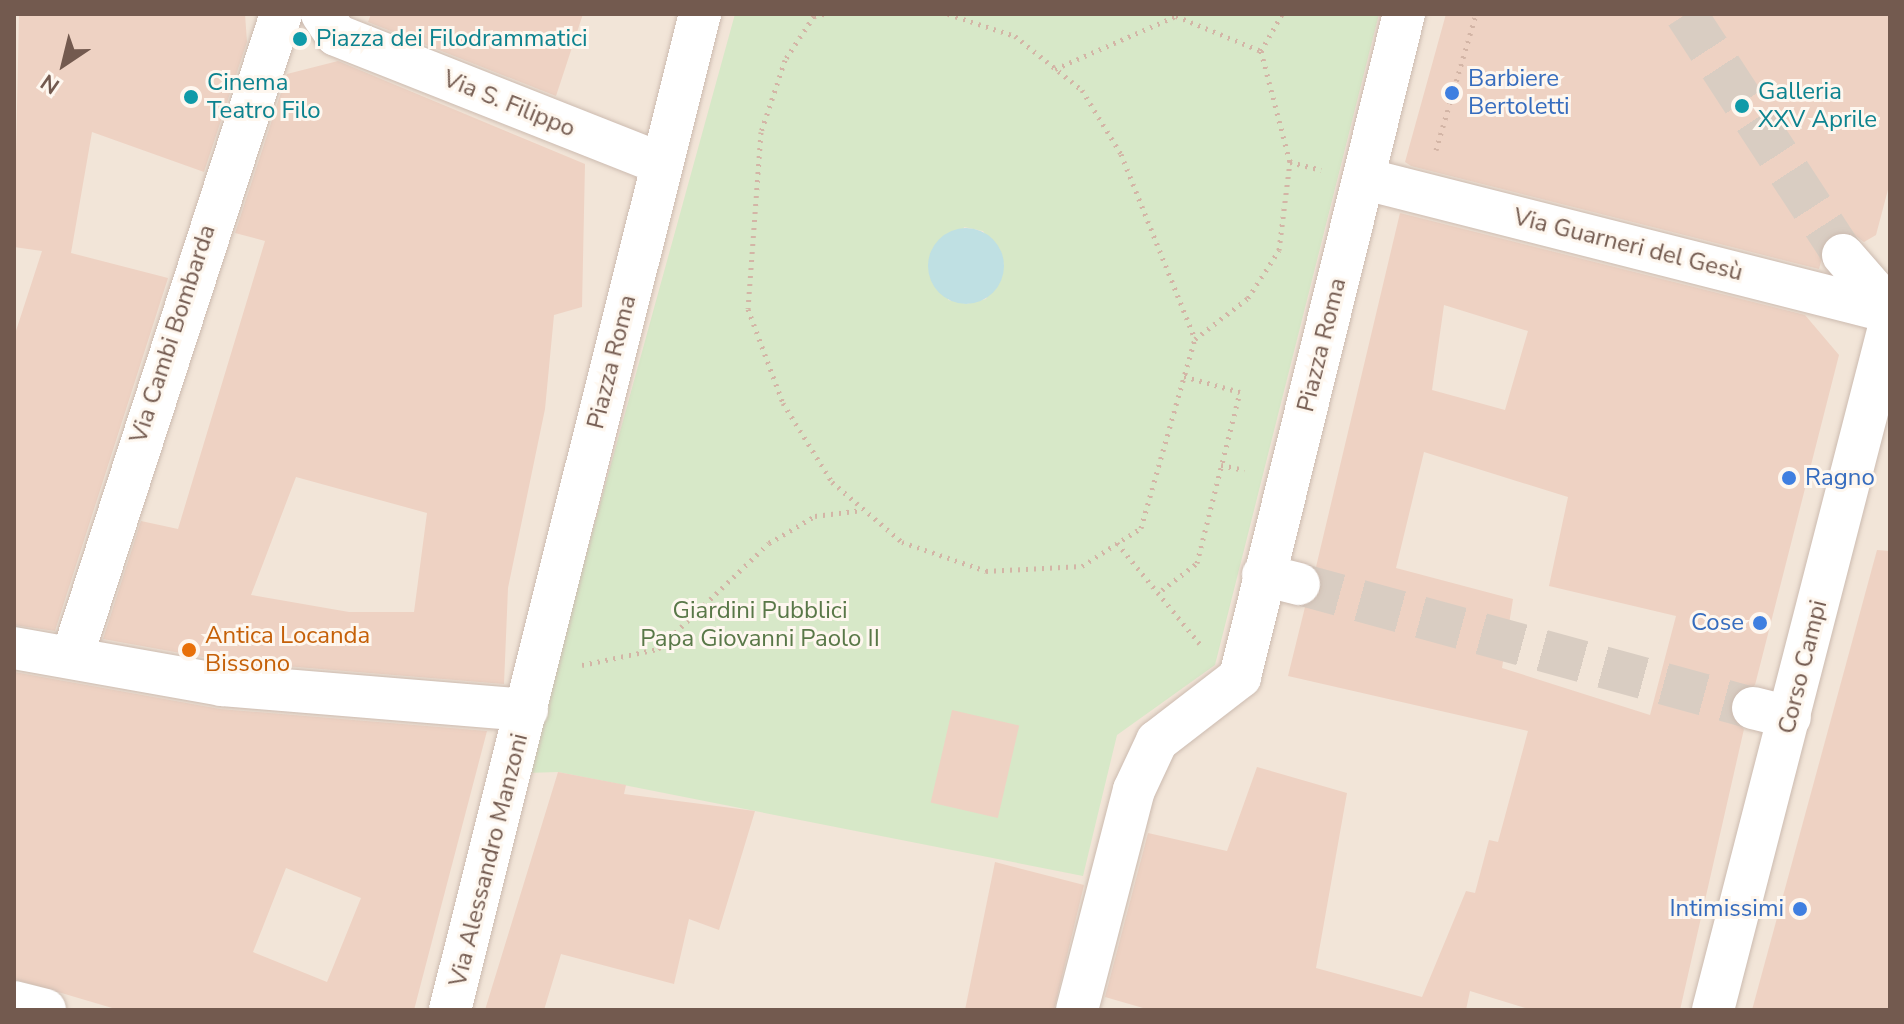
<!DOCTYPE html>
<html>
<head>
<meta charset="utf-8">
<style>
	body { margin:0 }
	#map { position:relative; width:1904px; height:1024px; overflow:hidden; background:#fbf3e9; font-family:"Nunito Sans",sans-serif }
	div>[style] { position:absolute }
	.residential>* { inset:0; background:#f2e5d8; transform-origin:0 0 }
	.green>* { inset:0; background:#d7e8c8 }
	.water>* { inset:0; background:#bfe0e3 }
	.round { border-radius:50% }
	.building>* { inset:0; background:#eed2c3; transform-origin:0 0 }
	.street-tunnel>* { height:42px; margin-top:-21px; transform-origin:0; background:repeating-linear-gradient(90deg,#d9cdc2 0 42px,transparent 0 63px) }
	.path>* { height:5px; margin-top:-2.5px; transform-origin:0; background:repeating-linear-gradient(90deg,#d3b5a6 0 2px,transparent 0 8px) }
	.roads { filter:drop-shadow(0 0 2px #ccbbb0) drop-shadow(0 0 2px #ccbbb0) }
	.street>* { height:42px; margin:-21px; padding:0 21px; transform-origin:21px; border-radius:21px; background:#fff }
	.dots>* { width:22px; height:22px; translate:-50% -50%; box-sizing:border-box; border:4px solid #fef7ef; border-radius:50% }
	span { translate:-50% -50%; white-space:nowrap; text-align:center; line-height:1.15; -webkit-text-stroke:6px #fef7ef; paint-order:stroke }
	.culture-label { font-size:24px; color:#0d838f }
	.left { translate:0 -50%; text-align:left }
	.shop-label { font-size:24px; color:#366cbe }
	.right { translate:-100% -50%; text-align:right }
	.street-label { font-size:24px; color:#735a4f }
	.park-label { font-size:24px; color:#597848 }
	.food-label { font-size:24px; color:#c56008 }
	.frame { position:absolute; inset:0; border:16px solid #735a4f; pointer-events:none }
	.north { position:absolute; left:24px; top:24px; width:80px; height:80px; -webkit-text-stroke:6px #fef7ef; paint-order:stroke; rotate:215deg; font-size:22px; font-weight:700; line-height:32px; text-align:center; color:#735a4f }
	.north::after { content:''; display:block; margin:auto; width:28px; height:36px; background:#735a4f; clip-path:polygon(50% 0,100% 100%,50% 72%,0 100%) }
</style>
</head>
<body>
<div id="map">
	<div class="residential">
		<i style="left:14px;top:14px;width:1876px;height:996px"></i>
	</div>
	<div class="green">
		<i style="clip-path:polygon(evenodd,735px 14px,1379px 14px,1215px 665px,1117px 735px,1083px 876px,558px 772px,526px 773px,735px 14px,964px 227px,983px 231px,1004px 264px,986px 299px,967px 304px,948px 300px,964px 227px)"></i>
	</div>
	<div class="water">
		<i class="round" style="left:928px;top:228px;width:76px;height:76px"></i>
	</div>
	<div class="building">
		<i style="clip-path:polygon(19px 14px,245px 14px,247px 42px,204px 172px,92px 132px,71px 253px,168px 278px,55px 631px,14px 625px,14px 337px,42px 251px,14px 247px)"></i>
		<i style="clip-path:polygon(371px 14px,583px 14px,556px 96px,368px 22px)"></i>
		<i style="clip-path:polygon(1446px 14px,1890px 14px,1890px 182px,1876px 235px,1864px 242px,1850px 232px,1828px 236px,1819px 269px,1411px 166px,1405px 162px)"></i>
		<i style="clip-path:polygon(evenodd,338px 61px,585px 164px,582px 307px,554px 315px,545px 409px,508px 588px,504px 684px,225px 661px,103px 639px,141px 521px,178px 529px,265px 241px,235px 233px,287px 74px,338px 61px,296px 477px,427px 513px,414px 612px,349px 612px,251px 595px,296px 477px)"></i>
		<i style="clip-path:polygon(evenodd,1400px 213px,1805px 315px,1839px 355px,1755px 685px,1730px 702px,1730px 715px,1744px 729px,1680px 1010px,1532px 1010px,1470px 991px,1466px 1010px,1150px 1010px,1105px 997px,1148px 833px,1227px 851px,1257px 767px,1347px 793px,1316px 968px,1422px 997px,1466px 891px,1475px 893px,1489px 840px,1498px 842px,1528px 731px,1288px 676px,1305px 607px,1322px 589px,1316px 567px,1400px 213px,1444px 305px,1528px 331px,1505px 410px,1432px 390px,1444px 305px,1400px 213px,1424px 452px,1568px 497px,1549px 586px,1676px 616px,1650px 715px,1502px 668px,1513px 599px,1396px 568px,1424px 452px)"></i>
		<i style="clip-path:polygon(1877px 550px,1890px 551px,1890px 1010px,1752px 1010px)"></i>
		<i style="clip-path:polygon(evenodd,14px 672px,220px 709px,487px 731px,414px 1010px,119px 1010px,14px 979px,14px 672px,286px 868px,361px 898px,327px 982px,253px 952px,286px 868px)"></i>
		<i style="left:952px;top:710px;width:69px;height:95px;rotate:13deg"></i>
		<i style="clip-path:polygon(558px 772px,626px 785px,624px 794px,755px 811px,719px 930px,689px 919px,674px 984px,561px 954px,544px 1010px,485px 1010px)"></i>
		<i style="clip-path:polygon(995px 862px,1084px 885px,1054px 1010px,965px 1010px)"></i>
	</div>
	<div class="street-tunnel">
		<i style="left:1686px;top:14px;width:288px;rotate:56.9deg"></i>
		<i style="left:1299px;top:584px;width:471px;rotate:15.3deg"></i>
	</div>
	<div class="path">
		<i style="left:824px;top:14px;width:10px;rotate:169deg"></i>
		<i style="left:814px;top:16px;width:53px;rotate:123.4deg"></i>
		<i style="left:785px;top:60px;width:76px;rotate:108.4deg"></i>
		<i style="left:761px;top:132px;width:177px;rotate:94.2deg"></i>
		<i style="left:748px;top:309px;width:100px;rotate:69.6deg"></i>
		<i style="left:783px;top:403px;width:93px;rotate:58.2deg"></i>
		<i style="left:832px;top:482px;width:92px;rotate:40.6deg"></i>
		<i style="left:902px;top:542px;width:89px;rotate:19deg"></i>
		<i style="left:986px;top:571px;width:96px;rotate:-3deg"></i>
		<i style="left:1082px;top:566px;width:70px;rotate:-32.8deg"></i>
		<i style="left:1141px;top:528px;width:197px;rotate:-74.1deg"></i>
		<i style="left:1195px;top:339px;width:67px;rotate:-37.7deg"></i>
		<i style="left:1248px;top:298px;width:57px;rotate:-57.1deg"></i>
		<i style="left:1279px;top:250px;width:89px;rotate:-82.9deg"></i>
		<i style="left:1290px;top:162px;width:32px;rotate:14deg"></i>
		<i style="left:948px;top:14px;width:71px;rotate:18.2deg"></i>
		<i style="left:1015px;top:36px;width:86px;rotate:38.9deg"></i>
		<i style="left:1082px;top:90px;width:75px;rotate:58.6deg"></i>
		<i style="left:1121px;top:154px;width:199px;rotate:68.2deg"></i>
		<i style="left:1261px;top:51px;width:43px;rotate:-60.4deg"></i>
		<i style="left:1055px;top:69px;width:132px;rotate:-23.7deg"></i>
		<i style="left:1176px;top:16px;width:92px;rotate:22.4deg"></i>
		<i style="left:1261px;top:51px;width:115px;rotate:75.4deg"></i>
		<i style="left:1436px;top:150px;width:142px;rotate:-73.6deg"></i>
		<i style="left:1221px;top:465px;width:24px;rotate:12deg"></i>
		<i style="left:1117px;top:543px;width:131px;rotate:50.6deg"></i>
		<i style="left:1162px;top:590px;width:44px;rotate:-37.6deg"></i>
		<i style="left:1197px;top:563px;width:176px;rotate:-75.9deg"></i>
		<i style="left:1240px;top:392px;width:59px;rotate:-164.3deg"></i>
		<i style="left:582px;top:665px;width:78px;rotate:-11.9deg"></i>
		<i style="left:658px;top:649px;width:153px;rotate:-43.7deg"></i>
		<i style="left:769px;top:543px;width:53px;rotate:-30.4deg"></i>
		<i style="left:815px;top:516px;width:48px;rotate:-7.1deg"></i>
	</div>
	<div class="roads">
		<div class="street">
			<i style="left:322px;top:14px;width:25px;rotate:56deg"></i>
			<i style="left:336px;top:35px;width:350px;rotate:21.6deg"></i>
			<i style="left:1365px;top:179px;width:542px;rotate:14.22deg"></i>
			<i style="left:1843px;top:255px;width:72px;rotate:49deg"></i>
			<i style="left:1263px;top:575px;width:37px;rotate:14deg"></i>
			<i style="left:14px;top:648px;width:211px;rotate:10.1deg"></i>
			<i style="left:222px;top:685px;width:306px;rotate:4.7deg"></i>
			<i style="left:72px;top:657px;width:676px;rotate:-71.99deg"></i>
			<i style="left:1753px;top:708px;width:38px;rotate:14deg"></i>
			<i style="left:14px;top:1002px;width:32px;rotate:14deg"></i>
			<i style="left:450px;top:1010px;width:1027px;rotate:-75.91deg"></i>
			<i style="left:1077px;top:1010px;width:227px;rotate:-75.5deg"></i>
			<i style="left:1134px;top:790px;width:54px;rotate:-64.9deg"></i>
			<i style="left:1157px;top:741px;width:105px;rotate:-37.6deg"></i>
			<i style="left:1240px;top:677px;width:683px;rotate:-76.11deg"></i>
			<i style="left:1713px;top:1010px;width:709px;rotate:-75.55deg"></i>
		</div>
	</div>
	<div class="dots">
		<i style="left:300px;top:39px;background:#0f9aa8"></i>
		<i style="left:1452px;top:93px;background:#3f7fe0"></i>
		<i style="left:191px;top:97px;background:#0f9aa8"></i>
		<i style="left:1742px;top:106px;background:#0f9aa8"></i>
		<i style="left:1789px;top:478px;background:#3f7fe0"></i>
		<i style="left:1760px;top:623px;background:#3f7fe0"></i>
		<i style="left:189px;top:650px;background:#e8710a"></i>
		<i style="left:1800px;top:909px;background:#3f7fe0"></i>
	</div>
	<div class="culture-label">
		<span class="left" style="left:316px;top:39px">Piazza dei Filodrammatici</span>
		<span class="left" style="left:207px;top:97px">Cinema<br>Teatro Filo</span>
		<span class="left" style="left:1758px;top:106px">Galleria<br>XXV Aprile</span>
	</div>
	<div class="shop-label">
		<span class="left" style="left:1468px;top:93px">Barbiere<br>Bertoletti</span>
		<span class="left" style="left:1805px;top:478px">Ragno</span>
		<span class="right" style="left:1744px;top:623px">Cose</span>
		<span class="right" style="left:1784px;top:909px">Intimissimi</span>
	</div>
	<div class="street-label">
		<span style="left:509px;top:104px;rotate:22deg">Via S. Filippo</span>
		<span style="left:1628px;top:245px;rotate:14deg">Via Guarneri del Gesù</span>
		<span style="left:173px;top:334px;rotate:-72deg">Via Cambi Bombarda</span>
		<span style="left:1322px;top:345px;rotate:-76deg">Piazza Roma</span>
		<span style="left:612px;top:362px;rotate:-76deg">Piazza Roma</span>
		<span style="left:1803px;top:667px;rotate:-76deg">Corso Campi</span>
		<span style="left:489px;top:860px;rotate:-76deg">Via Alessandro Manzoni</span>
	</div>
	<div class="park-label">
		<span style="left:760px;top:625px">Giardini Pubblici<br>Papa Giovanni Paolo II</span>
	</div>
	<div class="food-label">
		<span class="left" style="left:205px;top:650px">Antica Locanda<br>Bissono</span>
	</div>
	<div class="frame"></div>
	<div class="north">N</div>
</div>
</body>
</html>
